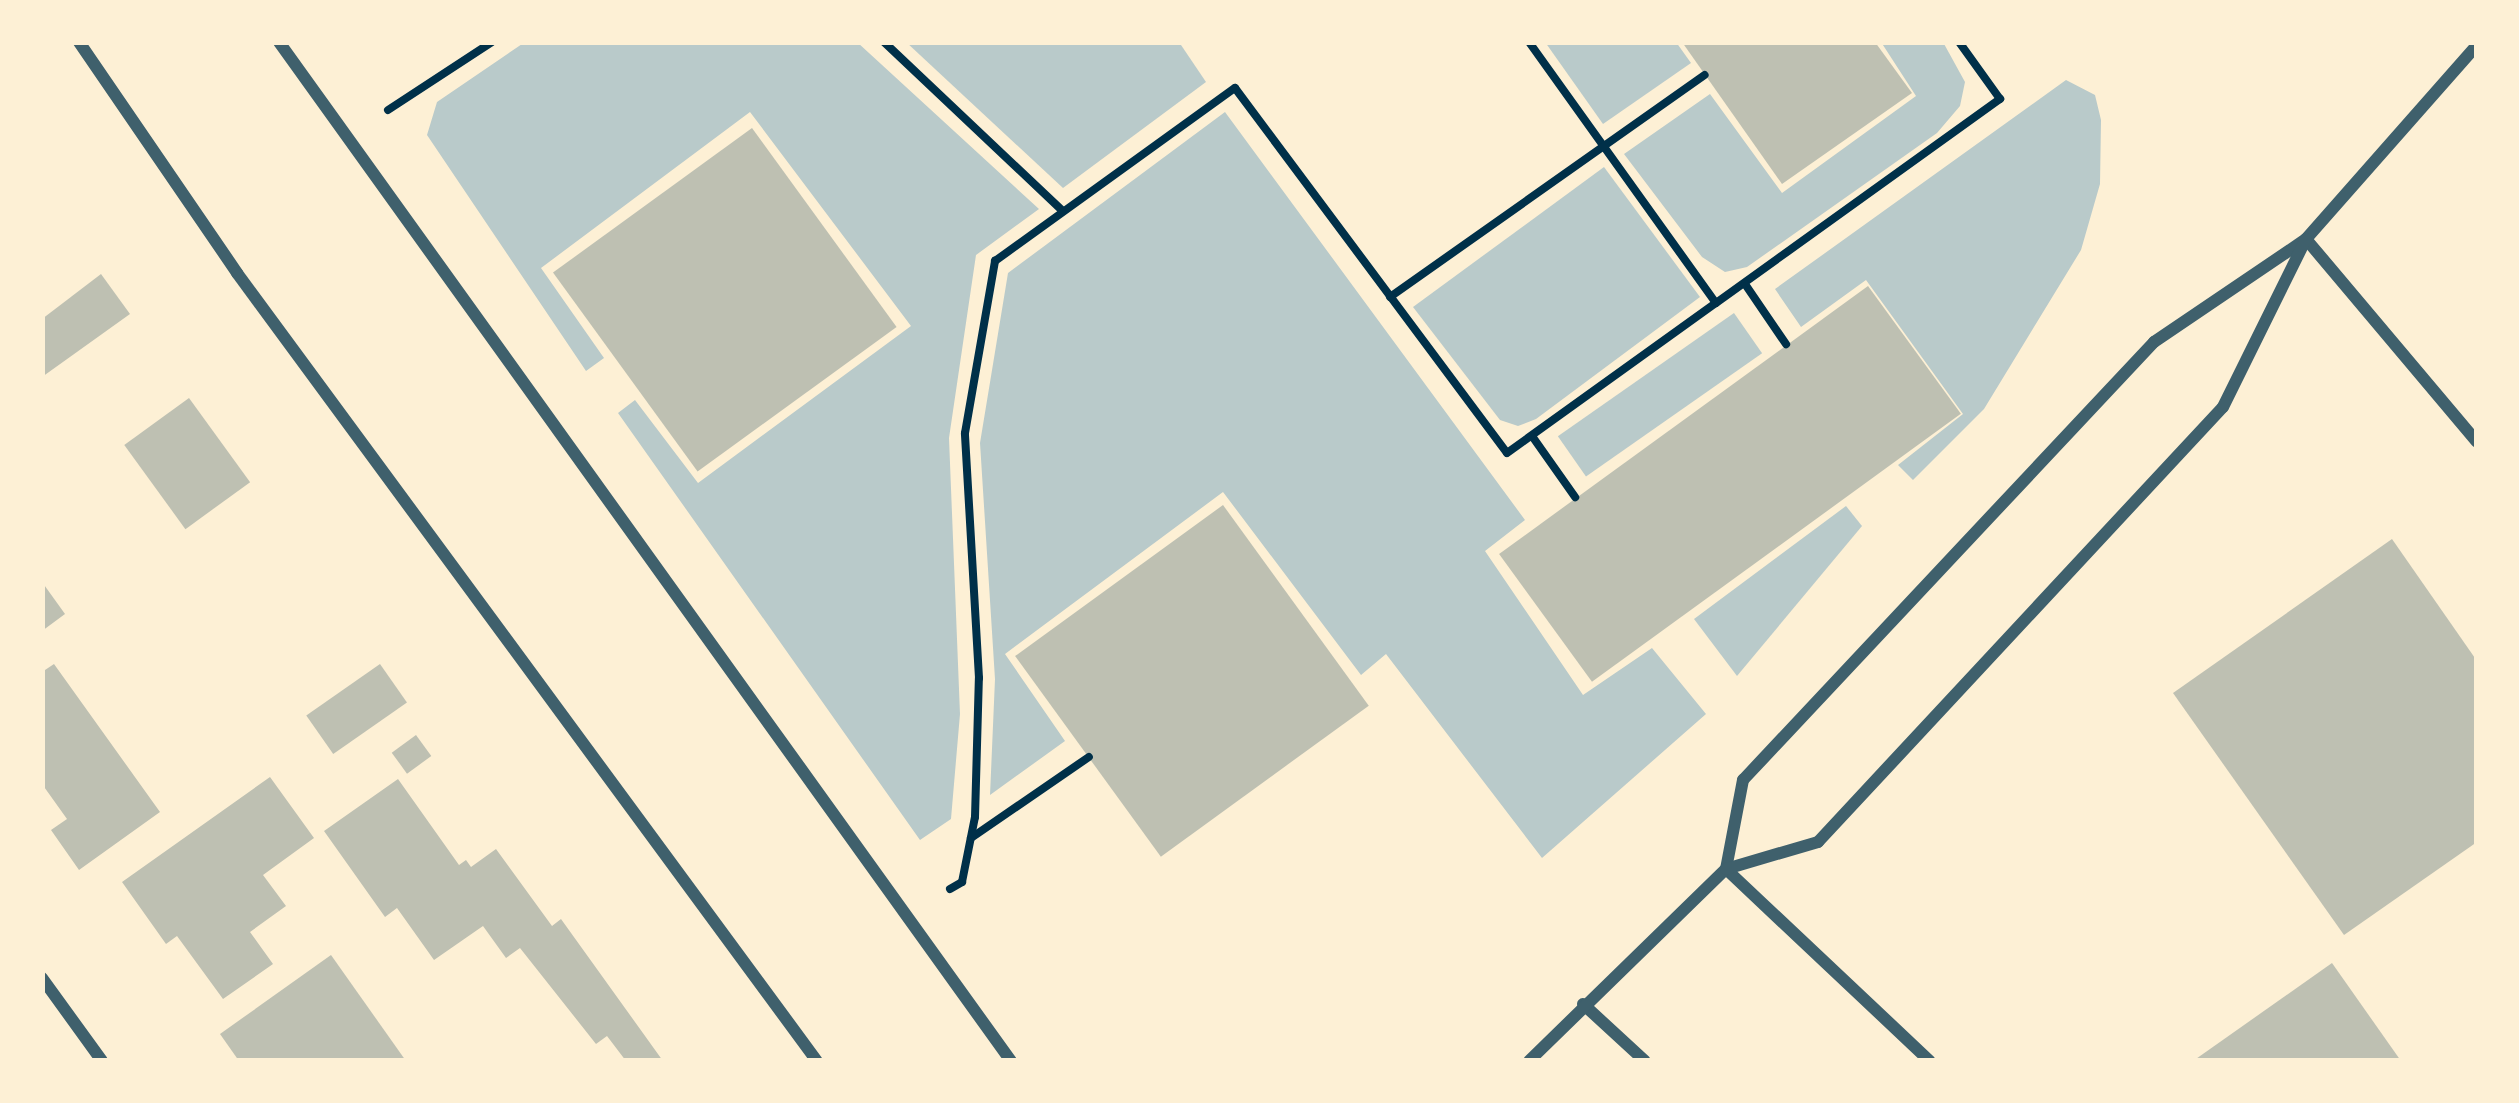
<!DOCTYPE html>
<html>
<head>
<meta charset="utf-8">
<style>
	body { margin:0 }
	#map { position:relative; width:2519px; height:1103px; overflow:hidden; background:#fdf0d5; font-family:"Work Sans",sans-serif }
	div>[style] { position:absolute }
	.green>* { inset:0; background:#b9caca; transform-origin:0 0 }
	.building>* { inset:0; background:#bec0b2; transform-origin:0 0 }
	.path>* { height:8px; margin:-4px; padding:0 4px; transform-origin:4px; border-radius:4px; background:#003049 }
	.minor>* { height:12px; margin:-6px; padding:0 6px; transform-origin:6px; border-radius:6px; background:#3f606c }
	span { translate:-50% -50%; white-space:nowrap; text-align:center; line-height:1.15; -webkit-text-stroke:9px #fdf0d5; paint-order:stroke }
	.frame { position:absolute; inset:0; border:45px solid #fdf0d5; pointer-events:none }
</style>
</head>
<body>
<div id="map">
	<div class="green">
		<i style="clip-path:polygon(525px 42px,857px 42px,1039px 209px,976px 255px,949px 438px,960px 714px,951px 819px,920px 840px,618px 413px,635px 400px,698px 483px,911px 326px,750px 112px,541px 268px,604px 358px,586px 371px,427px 135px,437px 102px)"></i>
		<i style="clip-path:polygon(906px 42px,1179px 42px,1206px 82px,1063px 188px)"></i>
		<i style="clip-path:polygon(1545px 42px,1676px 42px,1691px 63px,1603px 124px)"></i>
		<i style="clip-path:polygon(1881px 42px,1943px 42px,1965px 82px,1960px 106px,1937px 133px,1747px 267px,1725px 272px,1702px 257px,1624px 154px,1710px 94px,1782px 193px,1916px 96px)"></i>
		<i style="clip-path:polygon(2066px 80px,2095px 95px,2101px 120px,2100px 184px,2081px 250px,1984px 409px,1913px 480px,1898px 465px,1963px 414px,1866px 280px,1801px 327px,1775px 289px)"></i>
		<i style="clip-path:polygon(1225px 112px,1525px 520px,1485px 551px,1583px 695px,1652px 648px,1706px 714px,1542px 858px,1386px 654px,1361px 675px,1223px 492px,1005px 654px,1065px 741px,990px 795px,995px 679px,980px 443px,1008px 273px)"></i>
		<i style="clip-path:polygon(1604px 167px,1700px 297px,1536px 419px,1518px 426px,1500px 420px,1413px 307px)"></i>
		<i style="left:1734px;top:313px;width:49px;height:215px;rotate:55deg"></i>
		<i style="clip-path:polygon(1846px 506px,1862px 526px,1737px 676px,1694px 619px)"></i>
	</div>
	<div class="building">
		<i style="clip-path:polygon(1682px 42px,1875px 42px,1912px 93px,1782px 184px)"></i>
		<i style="left:752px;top:128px;width:246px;height:246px;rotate:54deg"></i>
		<i style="clip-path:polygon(101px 274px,130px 314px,42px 377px,42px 319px)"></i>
		<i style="left:1868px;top:286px;width:158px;height:456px;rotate:54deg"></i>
		<i style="left:189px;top:398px;width:104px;height:80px;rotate:54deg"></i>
		<i style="left:1223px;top:505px;width:248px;height:257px;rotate:54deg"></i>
		<i style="clip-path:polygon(2392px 539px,2477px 661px,2477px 842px,2344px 935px,2173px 693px)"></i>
		<i style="clip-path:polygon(42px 582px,65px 614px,42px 631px)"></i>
		<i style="clip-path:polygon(54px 664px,160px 812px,79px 870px,51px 830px,67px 819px,42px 784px,42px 672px)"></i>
		<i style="left:380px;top:664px;width:47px;height:90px;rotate:55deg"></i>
		<i style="left:416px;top:735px;width:26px;height:30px;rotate:54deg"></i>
		<i style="clip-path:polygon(270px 777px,314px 838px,263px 875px,286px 906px,250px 932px,273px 964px,223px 999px,177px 936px,166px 944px,122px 882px)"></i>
		<i style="clip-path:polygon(398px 779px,459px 865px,466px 860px,471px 867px,496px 849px,552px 926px,561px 919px,663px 1061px,626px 1061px,607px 1036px,596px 1044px,520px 948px,506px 958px,483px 926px,434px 960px,397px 908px,385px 917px,324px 831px)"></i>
		<i style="clip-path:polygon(331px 955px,406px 1061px,239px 1061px,220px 1034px)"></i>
		<i style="clip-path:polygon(2332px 963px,2401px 1061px,2193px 1061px)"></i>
	</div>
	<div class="path">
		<i style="left:884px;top:42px;width:246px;rotate:43.4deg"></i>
		<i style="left:1529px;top:42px;width:321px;rotate:54.4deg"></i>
		<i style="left:1716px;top:303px;width:350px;rotate:-35.7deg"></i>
		<i style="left:2000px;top:99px;width:70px;rotate:-125.7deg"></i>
		<i style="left:388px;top:110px;width:124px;rotate:-33.2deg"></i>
		<i style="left:1745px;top:284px;width:73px;rotate:55.7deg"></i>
		<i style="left:1390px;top:297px;width:385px;rotate:-35.2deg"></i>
		<i style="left:1532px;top:436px;width:75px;rotate:54.8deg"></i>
		<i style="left:971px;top:838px;width:143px;rotate:-34.5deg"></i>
		<i style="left:950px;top:889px;width:14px;rotate:-30deg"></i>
		<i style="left:962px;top:882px;width:66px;rotate:-78.7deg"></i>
		<i style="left:975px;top:817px;width:139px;rotate:-88.4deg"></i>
		<i style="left:979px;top:678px;width:245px;rotate:-93.3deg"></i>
		<i style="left:965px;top:433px;width:175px;rotate:-80.1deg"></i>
		<i style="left:995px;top:261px;width:296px;rotate:-35.8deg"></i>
		<i style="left:1235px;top:88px;width:455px;rotate:53.3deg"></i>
		<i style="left:1507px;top:453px;width:257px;rotate:-35.7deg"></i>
	</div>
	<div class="minor">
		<i style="left:79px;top:42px;width:280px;rotate:55.6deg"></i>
		<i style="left:237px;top:273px;width:978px;rotate:53.65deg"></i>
		<i style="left:279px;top:42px;width:1255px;rotate:54.31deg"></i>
		<i style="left:2306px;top:239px;width:265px;rotate:49.9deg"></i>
		<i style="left:1726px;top:869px;width:91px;rotate:-79.2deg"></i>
		<i style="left:1743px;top:780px;width:601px;rotate:-46.82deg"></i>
		<i style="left:2154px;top:342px;width:184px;rotate:-34.1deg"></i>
		<i style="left:2306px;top:239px;width:259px;rotate:-48.6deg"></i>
		<i style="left:1726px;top:869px;width:280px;rotate:43.3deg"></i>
		<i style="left:42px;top:978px;width:102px;rotate:54.1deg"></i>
		<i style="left:1583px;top:1004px;width:84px;rotate:42.6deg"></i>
		<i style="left:1529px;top:1061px;width:275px;rotate:-44.3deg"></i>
		<i style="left:1726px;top:869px;width:96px;rotate:-16.4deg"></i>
		<i style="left:1818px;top:842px;width:594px;rotate:-47.05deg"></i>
		<i style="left:2223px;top:407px;width:187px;rotate:-63.7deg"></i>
	</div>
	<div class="frame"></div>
</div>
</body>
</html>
